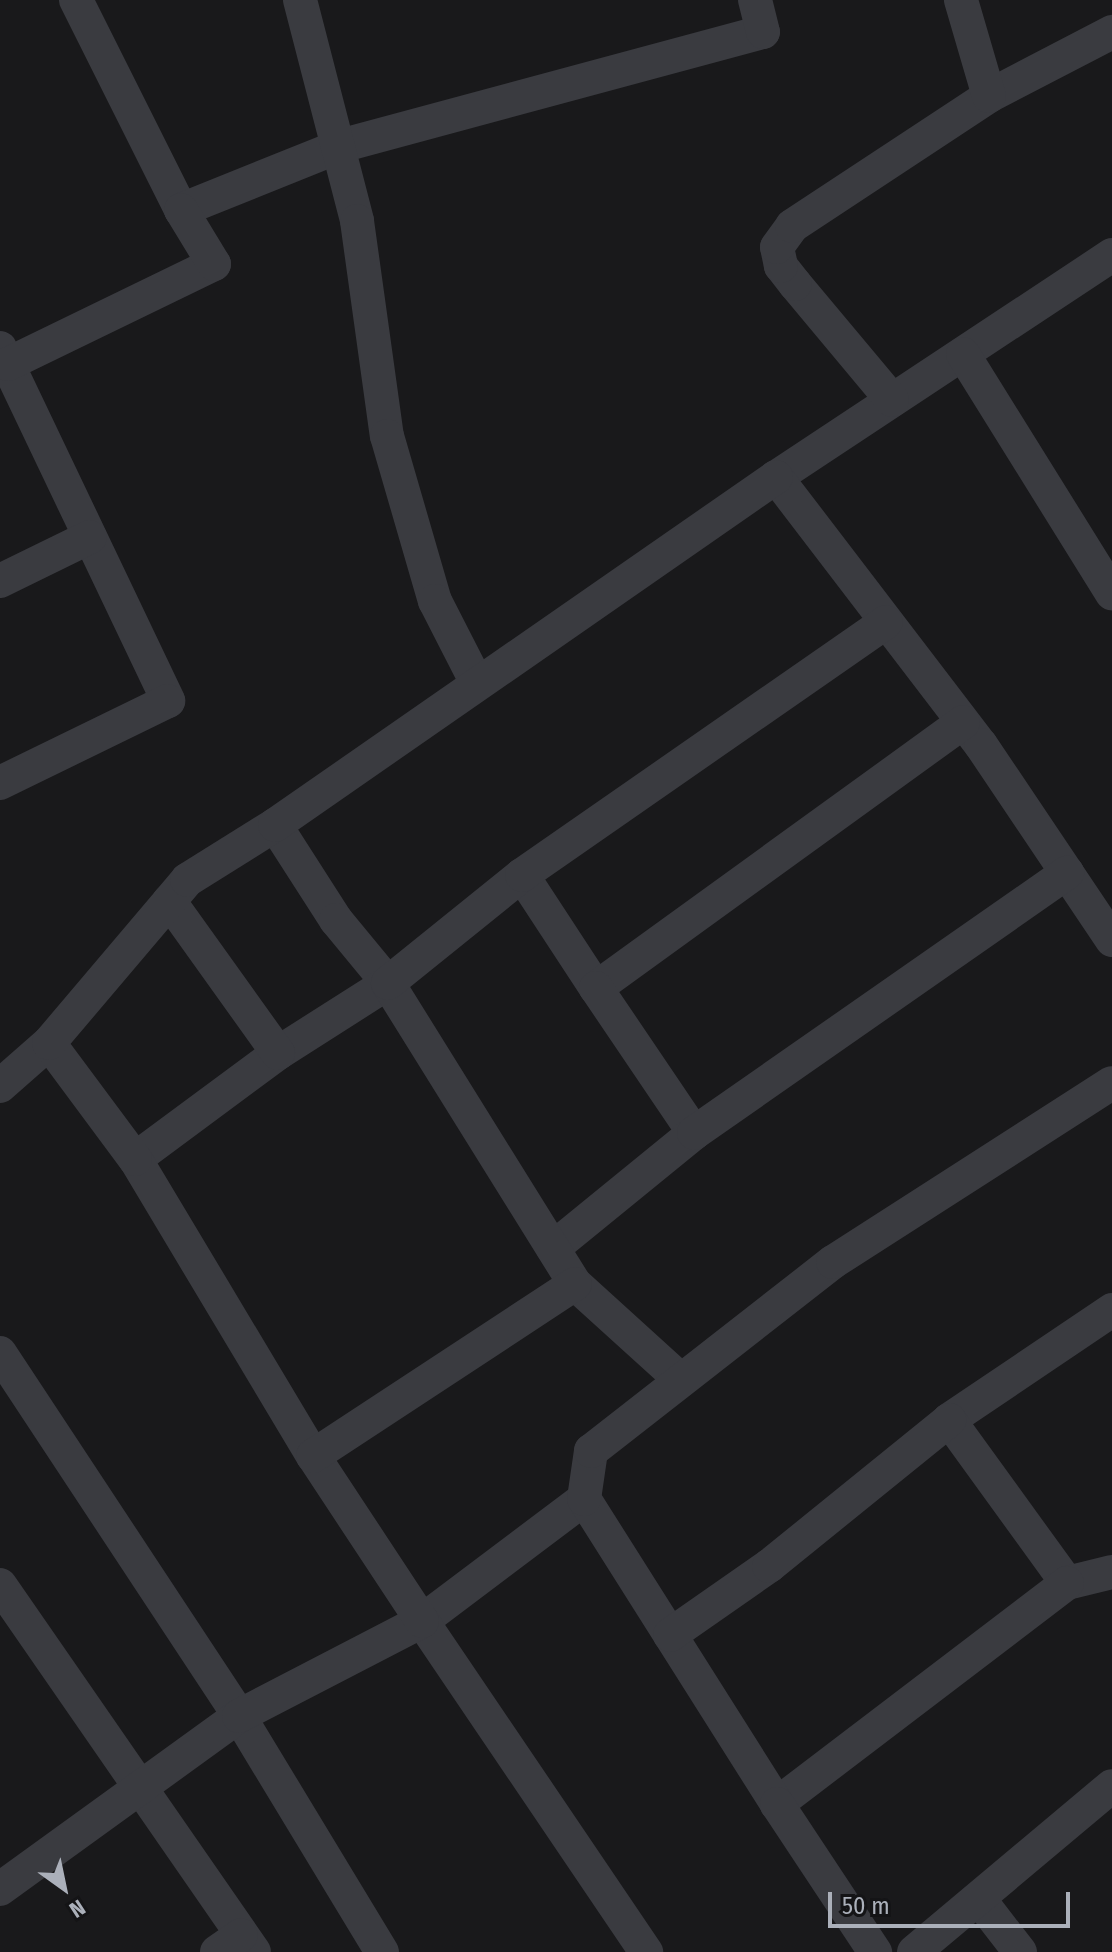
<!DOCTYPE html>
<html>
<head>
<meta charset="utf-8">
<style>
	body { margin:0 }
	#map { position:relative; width:1112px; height:1952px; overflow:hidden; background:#19191b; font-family:"Fira Sans Condensed",sans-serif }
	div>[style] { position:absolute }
	.minor>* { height:34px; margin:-17px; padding:0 17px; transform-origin:17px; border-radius:17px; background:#3a3b40 }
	span { translate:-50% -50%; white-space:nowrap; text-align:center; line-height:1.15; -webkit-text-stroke:6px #141416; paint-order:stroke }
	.north { position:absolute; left:24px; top:1848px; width:80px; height:80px; -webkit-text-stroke:6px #141416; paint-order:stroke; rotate:147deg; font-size:22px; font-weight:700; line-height:32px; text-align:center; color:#abb0ba }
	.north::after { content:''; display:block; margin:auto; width:28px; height:36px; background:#abb0ba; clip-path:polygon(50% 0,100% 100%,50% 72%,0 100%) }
	.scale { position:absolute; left:828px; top:1892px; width:242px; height:36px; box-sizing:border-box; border:4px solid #abb0ba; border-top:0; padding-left:10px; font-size:24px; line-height:28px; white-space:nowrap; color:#abb0ba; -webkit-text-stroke:6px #141416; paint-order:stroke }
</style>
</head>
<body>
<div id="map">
	<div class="minor">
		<i style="left:76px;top:0;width:235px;rotate:63.4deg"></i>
		<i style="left:181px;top:210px;width:171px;rotate:-21.9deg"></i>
		<i style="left:340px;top:146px;width:438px;rotate:-15.1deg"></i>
		<i style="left:763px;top:32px;width:33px;rotate:-104deg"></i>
		<i style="left:300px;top:0;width:228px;rotate:75.5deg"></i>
		<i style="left:357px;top:221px;width:217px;rotate:82.1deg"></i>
		<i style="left:387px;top:436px;width:172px;rotate:73.8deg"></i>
		<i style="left:435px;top:601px;width:92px;rotate:62.9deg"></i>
		<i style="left:989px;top:96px;width:139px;rotate:-27.5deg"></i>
		<i style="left:1112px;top:255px;width:403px;rotate:146.5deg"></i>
		<i style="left:776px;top:477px;width:337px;rotate:52.6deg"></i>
		<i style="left:981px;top:745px;width:235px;rotate:56.1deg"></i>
		<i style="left:0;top:348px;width:391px;rotate:64.5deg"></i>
		<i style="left:168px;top:701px;width:187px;rotate:154deg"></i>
		<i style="left:963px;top:354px;width:282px;rotate:58.1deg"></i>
		<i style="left:8px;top:364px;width:229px;rotate:-25.9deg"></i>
		<i style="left:214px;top:264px;width:63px;rotate:-121.4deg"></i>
		<i style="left:892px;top:400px;width:151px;rotate:-129.9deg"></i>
		<i style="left:795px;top:284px;width:23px;rotate:-128deg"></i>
		<i style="left:781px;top:266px;width:19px;rotate:-102deg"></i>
		<i style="left:777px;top:247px;width:26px;rotate:-54deg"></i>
		<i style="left:792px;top:226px;width:236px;rotate:-33.4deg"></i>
		<i style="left:989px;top:96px;width:100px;rotate:-106.3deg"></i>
		<i style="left:0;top:581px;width:100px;rotate:-26.1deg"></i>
		<i style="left:275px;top:825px;width:113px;rotate:57.3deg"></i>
		<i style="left:336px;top:920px;width:82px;rotate:50.5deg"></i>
		<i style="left:388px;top:983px;width:130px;rotate:147.5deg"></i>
		<i style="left:522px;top:875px;width:135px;rotate:56.8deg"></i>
		<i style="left:596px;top:988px;width:453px;rotate:-35.9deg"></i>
		<i style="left:596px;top:988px;width:175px;rotate:55.9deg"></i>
		<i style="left:0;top:1086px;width:65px;rotate:-41.3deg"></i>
		<i style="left:135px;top:1159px;width:178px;rotate:-36.5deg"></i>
		<i style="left:278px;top:1053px;width:187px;rotate:-125.6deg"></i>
		<i style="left:553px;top:1248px;width:182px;rotate:-39.2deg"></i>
		<i style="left:694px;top:1133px;width:455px;rotate:-34.9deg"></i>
		<i style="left:1112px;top:1310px;width:197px;rotate:146deg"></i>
		<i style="left:949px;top:1420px;width:201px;rotate:54.1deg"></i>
		<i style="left:1067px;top:1583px;width:46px;rotate:-13.7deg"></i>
		<i style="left:0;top:1353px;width:435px;rotate:56.6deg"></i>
		<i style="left:239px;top:1716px;width:276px;rotate:58.8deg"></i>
		<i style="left:681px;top:1380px;width:143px;rotate:-137.8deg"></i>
		<i style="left:575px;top:1284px;width:354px;rotate:-121.9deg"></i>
		<i style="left:388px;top:983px;width:172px;rotate:-38.9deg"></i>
		<i style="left:522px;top:875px;width:443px;rotate:-34.8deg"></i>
		<i style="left:313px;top:1456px;width:346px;rotate:-120.9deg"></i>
		<i style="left:135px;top:1159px;width:144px;rotate:-126.6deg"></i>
		<i style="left:49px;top:1043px;width:214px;rotate:-49.7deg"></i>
		<i style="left:187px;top:880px;width:104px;rotate:-32deg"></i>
		<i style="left:275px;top:825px;width:610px;rotate:-34.78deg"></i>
		<i style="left:584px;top:1499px;width:203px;rotate:143deg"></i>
		<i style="left:422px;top:1621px;width:400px;rotate:55.9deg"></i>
		<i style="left:1067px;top:1583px;width:365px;rotate:142.7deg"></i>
		<i style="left:777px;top:1804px;width:361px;rotate:-122.3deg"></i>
		<i style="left:584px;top:1499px;width:49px;rotate:-81.7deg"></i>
		<i style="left:591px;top:1451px;width:307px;rotate:-38deg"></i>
		<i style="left:833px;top:1262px;width:331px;rotate:-32.7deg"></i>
		<i style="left:0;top:1585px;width:446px;rotate:55.3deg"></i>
		<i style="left:670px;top:1635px;width:121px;rotate:-34.9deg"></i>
		<i style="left:769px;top:1566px;width:232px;rotate:-39deg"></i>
		<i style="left:777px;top:1804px;width:178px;rotate:56.5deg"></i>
		<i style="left:0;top:1889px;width:295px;rotate:-35.9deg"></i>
		<i style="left:239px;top:1716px;width:206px;rotate:-27.4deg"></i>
		<i style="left:422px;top:1621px;width:198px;rotate:-123.4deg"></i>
		<i style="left:313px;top:1456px;width:313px;rotate:-33.3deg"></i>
		<i style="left:979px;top:1899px;width:67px;rotate:52.3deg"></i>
		<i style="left:217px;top:1952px;width:29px;rotate:-35deg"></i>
		<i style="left:914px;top:1952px;width:258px;rotate:-40deg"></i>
	</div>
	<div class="north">N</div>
	<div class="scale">50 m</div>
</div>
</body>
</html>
